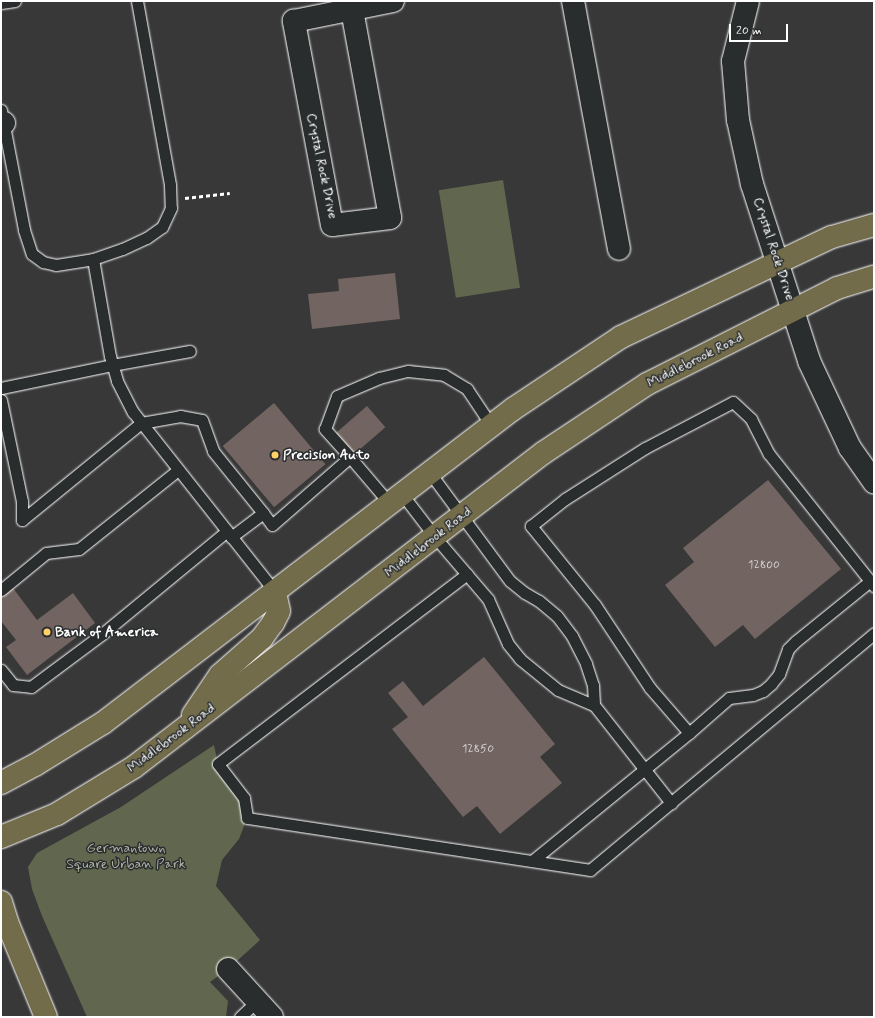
<!DOCTYPE html>
<html>
<head>
<meta charset="utf-8">
<style>
	body { margin:0 }
	#map { position:relative; width:875px; height:1018px; overflow:hidden; background:#383838; font-family:Mynerve,sans-serif }
	div>[style] { position:absolute }
	.green>* { inset:0; background:#61674e; transform-origin:0 0 }
	.building>* { inset:0; background:#726460; transform-origin:0 0 }
	.path>* { height:2.5px; margin-top:-1.25px; transform-origin:0; background:repeating-linear-gradient(90deg,#fff 0 4px,transparent 0 7px) }
	.roads { filter:drop-shadow(0 0 1px #fff) drop-shadow(0 0 1px #fff) }
	.lane>* { height:11px; margin:-5.5px; padding:0 5.5px; transform-origin:5.5px; border-radius:5.5px; background:#2a2d2e }
	.street>* { height:22px; margin:-11px; padding:0 11px; transform-origin:11px; border-radius:11px; background:#2a2d2e }
	.secondary>* { height:22px; margin:-11px; padding:0 11px; transform-origin:11px; border-radius:11px; background:#2a2d2e }
	.primary>* { height:22px; margin:-11px; padding:0 11px; transform-origin:11px; border-radius:11px; background:#736c4b }
	.dots>* { width:11px; height:11px; translate:-50% -50%; box-sizing:border-box; border:2px solid #2a2d2e; border-radius:50% }
	span { translate:-50% -50%; white-space:nowrap; text-align:center; line-height:1.15; -webkit-text-stroke:3px #2a2d2e; paint-order:stroke }
	.number-label { font-size:12px; color:#dcd8d7 }
	.number-label span { -webkit-text-stroke-width:0 }
	.street-label { font-size:14px; color:#fff }
	.poi-label { font-size:14px; color:#fff; font-weight:700 }
	.left { translate:0 -50%; text-align:left }
	.park-label { font-size:14px; color:#b0b3a6 }
	.frame { position:absolute; inset:0; border:2px solid #fff; pointer-events:none }
	.scale { position:absolute; left:729px; top:24px; width:59px; height:18px; box-sizing:border-box; border:2px solid #fff; border-top:0; padding-left:5px; font-size:12px; line-height:14px; white-space:nowrap; color:#fff; -webkit-text-stroke:3px #2a2d2e; paint-order:stroke }
</style>
</head>
<body>
<div id="map">
	<div class="green">
		<i style="left:503px;top:180px;width:109px;height:65px;rotate:81deg"></i>
		<i style="clip-path:polygon(214px 745px,218px 764px,244px 798px,247px 818px,239px 839px,222px 860px,216px 886px,260px 940px,228px 969px,210px 982px,228px 1001px,226px 1017px,87px 1017px,42px 916px,32px 889px,28px 867px,37px 853px,121px 807px)"></i>
	</div>
	<div class="building">
		<i style="clip-path:polygon(395px 273px,400px 319px,312px 329px,308px 294px,339px 291px,338px 279px)"></i>
		<i style="left:274px;top:403px;width:80px;height:67px;rotate:50deg"></i>
		<i style="left:367px;top:406px;width:28px;height:42px;rotate:49deg"></i>
		<i style="clip-path:polygon(768px 480px,841px 569px,755px 639px,743px 625px,715px 647px,665px 585px,694px 562px,683px 548px)"></i>
		<i style="clip-path:polygon(13px 588px,37px 620px,73px 593px,95px 623px,27px 675px,6px 647px,16px 640px,1px 621px,1px 597px)"></i>
		<i style="clip-path:polygon(484px 657px,555px 744px,540px 757px,562px 783px,500px 834px,477px 806px,463px 817px,392px 729px,408px 717px,388px 693px,403px 681px,423px 706px)"></i>
	</div>
	<div class="path">
		<i style="left:185px;top:198px;width:45px;rotate:-6.3deg"></i>
	</div>
	<div class="roads">
		<div class="lane">
			<i style="left:137px;top:1px;width:187px;rotate:79.8deg"></i>
			<i style="left:170px;top:185px;width:23px;rotate:88deg"></i>
			<i style="left:171px;top:208px;width:21px;rotate:115deg"></i>
			<i style="left:162px;top:227px;width:19px;rotate:145deg"></i>
			<i style="left:146px;top:238px;width:26px;rotate:155deg"></i>
			<i style="left:122px;top:249px;width:31px;rotate:161deg"></i>
			<i style="left:93px;top:259px;width:98px;rotate:80.1deg"></i>
			<i style="left:110px;top:356px;width:26px;rotate:74deg"></i>
			<i style="left:117px;top:381px;width:35px;rotate:63deg"></i>
			<i style="left:133px;top:412px;width:229px;rotate:51.7deg"></i>
			<i style="left:1px;top:3px;width:14px;rotate:-8deg"></i>
			<i style="left:1px;top:110px;width:122px;rotate:79.1deg"></i>
			<i style="left:24px;top:230px;width:25px;rotate:72deg"></i>
			<i style="left:32px;top:254px;width:14px;rotate:36deg"></i>
			<i style="left:43px;top:262px;width:13px;rotate:13deg"></i>
			<i style="left:56px;top:265px;width:37px;rotate:-9deg"></i>
			<i style="left:1px;top:388px;width:113px;rotate:-11.7deg"></i>
			<i style="left:112px;top:365px;width:79px;rotate:-10.2deg"></i>
			<i style="left:1px;top:400px;width:103px;rotate:78.3deg"></i>
			<i style="left:22px;top:501px;width:19px;rotate:90deg"></i>
			<i style="left:22px;top:520px;width:154px;rotate:-39.2deg"></i>
			<i style="left:141px;top:423px;width:40px;rotate:-10deg"></i>
			<i style="left:180px;top:416px;width:22px;rotate:10deg"></i>
			<i style="left:202px;top:420px;width:33px;rotate:70deg"></i>
			<i style="left:213px;top:451px;width:80px;rotate:51.1deg"></i>
			<i style="left:263px;top:513px;width:40px;rotate:143deg"></i>
			<i style="left:350px;top:457px;width:62px;rotate:49.6deg"></i>
			<i style="left:430px;top:473px;width:134px;rotate:53.5deg"></i>
			<i style="left:510px;top:581px;width:19px;rotate:39deg"></i>
			<i style="left:525px;top:593px;width:16px;rotate:30deg"></i>
			<i style="left:539px;top:601px;width:23px;rotate:40deg"></i>
			<i style="left:557px;top:616px;width:25px;rotate:53deg"></i>
			<i style="left:572px;top:636px;width:31px;rotate:63deg"></i>
			<i style="left:586px;top:664px;width:22px;rotate:72deg"></i>
			<i style="left:593px;top:685px;width:20px;rotate:87deg"></i>
			<i style="left:402px;top:494px;width:54px;rotate:52.5deg"></i>
			<i style="left:435px;top:537px;width:82px;rotate:49.5deg"></i>
			<i style="left:488px;top:599px;width:49px;rotate:66deg"></i>
			<i style="left:508px;top:644px;width:19px;rotate:51deg"></i>
			<i style="left:520px;top:659px;width:49px;rotate:39.2deg"></i>
			<i style="left:558px;top:690px;width:39px;rotate:23deg"></i>
			<i style="left:594px;top:705px;width:125px;rotate:51.8deg"></i>
			<i style="left:263px;top:513px;width:15px;rotate:53deg"></i>
			<i style="left:272px;top:525px;width:103px;rotate:-41.1deg"></i>
			<i style="left:350px;top:457px;width:38px;rotate:-132deg"></i>
			<i style="left:325px;top:429px;width:35px;rotate:-70deg"></i>
			<i style="left:337px;top:396px;width:46px;rotate:-23.2deg"></i>
			<i style="left:379px;top:378px;width:30px;rotate:-14deg"></i>
			<i style="left:408px;top:371px;width:36px;rotate:6deg"></i>
			<i style="left:444px;top:375px;width:27px;rotate:31deg"></i>
			<i style="left:467px;top:389px;width:43px;rotate:56.3deg"></i>
			<i style="left:467px;top:574px;width:313px;rotate:142.7deg"></i>
			<i style="left:218px;top:764px;width:43px;rotate:52.6deg"></i>
			<i style="left:244px;top:798px;width:20px;rotate:81deg"></i>
			<i style="left:247px;top:818px;width:347px;rotate:8.6deg"></i>
			<i style="left:590px;top:870px;width:370px;rotate:-39.8deg"></i>
			<i style="left:1px;top:590px;width:58px;rotate:-39.4deg"></i>
			<i style="left:46px;top:553px;width:33px;rotate:-7deg"></i>
			<i style="left:79px;top:549px;width:127px;rotate:-38.6deg"></i>
			<i style="left:1px;top:670px;width:19px;rotate:51deg"></i>
			<i style="left:13px;top:685px;width:18px;rotate:6deg"></i>
			<i style="left:31px;top:687px;width:89px;rotate:-36.7deg"></i>
			<i style="left:102px;top:634px;width:162px;rotate:-39.5deg"></i>
			<i style="left:689px;top:733px;width:53px;rotate:-41.2deg"></i>
			<i style="left:729px;top:698px;width:24px;rotate:-7deg"></i>
			<i style="left:753px;top:695px;width:11px;rotate:-22deg"></i>
			<i style="left:763px;top:691px;width:11px;rotate:-41deg"></i>
			<i style="left:771px;top:684px;width:13px;rotate:-51deg"></i>
			<i style="left:779px;top:674px;width:27px;rotate:-70deg"></i>
			<i style="left:788px;top:649px;width:11px;rotate:-45deg"></i>
			<i style="left:796px;top:641px;width:95px;rotate:-39deg"></i>
			<i style="left:532px;top:861px;width:203px;rotate:-39.2deg"></i>
			<i style="left:689px;top:733px;width:60px;rotate:-130.9deg"></i>
			<i style="left:650px;top:688px;width:100px;rotate:-123.5deg"></i>
			<i style="left:595px;top:605px;width:102px;rotate:-129deg"></i>
			<i style="left:531px;top:526px;width:43px;rotate:-38.5deg"></i>
			<i style="left:565px;top:499px;width:95px;rotate:-32.5deg"></i>
			<i style="left:645px;top:448px;width:99px;rotate:-27.6deg"></i>
			<i style="left:733px;top:402px;width:25px;rotate:43deg"></i>
			<i style="left:751px;top:419px;width:39px;rotate:63deg"></i>
			<i style="left:769px;top:454px;width:169px;rotate:51.5deg"></i>
			<i style="left:240px;top:1017px;width:23px;rotate:-43deg"></i>
		</div>
		<div class="street">
			<i style="left:573px;top:1px;width:252px;rotate:79.5deg"></i>
			<i style="left:352px;top:10px;width:211px;rotate:79.6deg"></i>
			<i style="left:390px;top:218px;width:58px;rotate:173.1deg"></i>
			<i style="left:332px;top:225px;width:208px;rotate:-100.6deg"></i>
			<i style="left:294px;top:21px;width:101px;rotate:-11.4deg"></i>
			<i style="left:1px;top:123px;width:3px"></i>
			<i style="left:228px;top:969px;width:65px;rotate:47.5deg"></i>
		</div>
		<div class="secondary">
			<i style="left:748px;top:1px;width:62px;rotate:104deg"></i>
			<i style="left:733px;top:61px;width:59px;rotate:85.2deg"></i>
			<i style="left:738px;top:120px;width:66px;rotate:77.7deg"></i>
			<i style="left:752px;top:184px;width:186px;rotate:72.1deg"></i>
			<i style="left:809px;top:361px;width:96px;rotate:64.8deg"></i>
			<i style="left:850px;top:448px;width:42px;rotate:54.8deg"></i>
		</div>
		<div class="primary">
			<i style="left:193px;top:715px;width:48px;rotate:-56deg"></i>
			<i style="left:220px;top:675px;width:56px;rotate:-41.4deg"></i>
			<i style="left:262px;top:638px;width:19px;rotate:-54deg"></i>
			<i style="left:273px;top:623px;width:13px;rotate:-63deg"></i>
			<i style="left:279px;top:611px;width:19px;rotate:-102deg"></i>
			<i style="left:1px;top:783px;width:38px;rotate:-28deg"></i>
			<i style="left:35px;top:765px;width:80px;rotate:-31.7deg"></i>
			<i style="left:103px;top:723px;width:516px;rotate:-37.45deg"></i>
			<i style="left:513px;top:409px;width:130px;rotate:-33.7deg"></i>
			<i style="left:621px;top:337px;width:233px;rotate:-25.4deg"></i>
			<i style="left:832px;top:237px;width:44px;rotate:-15.9deg"></i>
			<i style="left:1px;top:837px;width:61px;rotate:-22.3deg"></i>
			<i style="left:57px;top:814px;width:90px;rotate:-31.4deg"></i>
			<i style="left:134px;top:767px;width:516px;rotate:-37.51deg"></i>
			<i style="left:543px;top:453px;width:125px;rotate:-33.6deg"></i>
			<i style="left:647px;top:384px;width:213px;rotate:-26.8deg"></i>
			<i style="left:837px;top:288px;width:39px;rotate:-17deg"></i>
			<i style="left:1px;top:902px;width:21px;rotate:73deg"></i>
			<i style="left:7px;top:922px;width:103px;rotate:67.7deg"></i>
		</div>
	</div>
	<div class="dots">
		<i style="left:275px;top:455px;background:#ffd166"></i>
		<i style="left:47px;top:632px;background:#ffd166"></i>
	</div>
	<div class="number-label">
		<span style="left:764px;top:566px">12800</span>
		<span style="left:478px;top:750px">12850</span>
	</div>
	<div class="street-label">
		<span style="left:322px;top:166px;rotate:78deg">Crystal Rock Drive</span>
		<span style="left:774px;top:249px;rotate:72deg">Crystal Rock Drive</span>
		<span style="left:695px;top:360px;rotate:-27deg">Middlebrook Road</span>
		<span style="left:428px;top:542px;rotate:-38deg">Middlebrook Road</span>
		<span style="left:171px;top:738px;rotate:-37deg">Middlebrook Road</span>
	</div>
	<div class="poi-label">
		<span class="left" style="left:283px;top:455px">Precision Auto</span>
		<span class="left" style="left:55px;top:632px">Bank of America</span>
	</div>
	<div class="park-label">
		<span style="left:126px;top:856px">Germantown<br>Square Urban Park</span>
	</div>
	<div class="frame"></div>
	<div class="scale">20 m</div>
</div>
</body>
</html>
